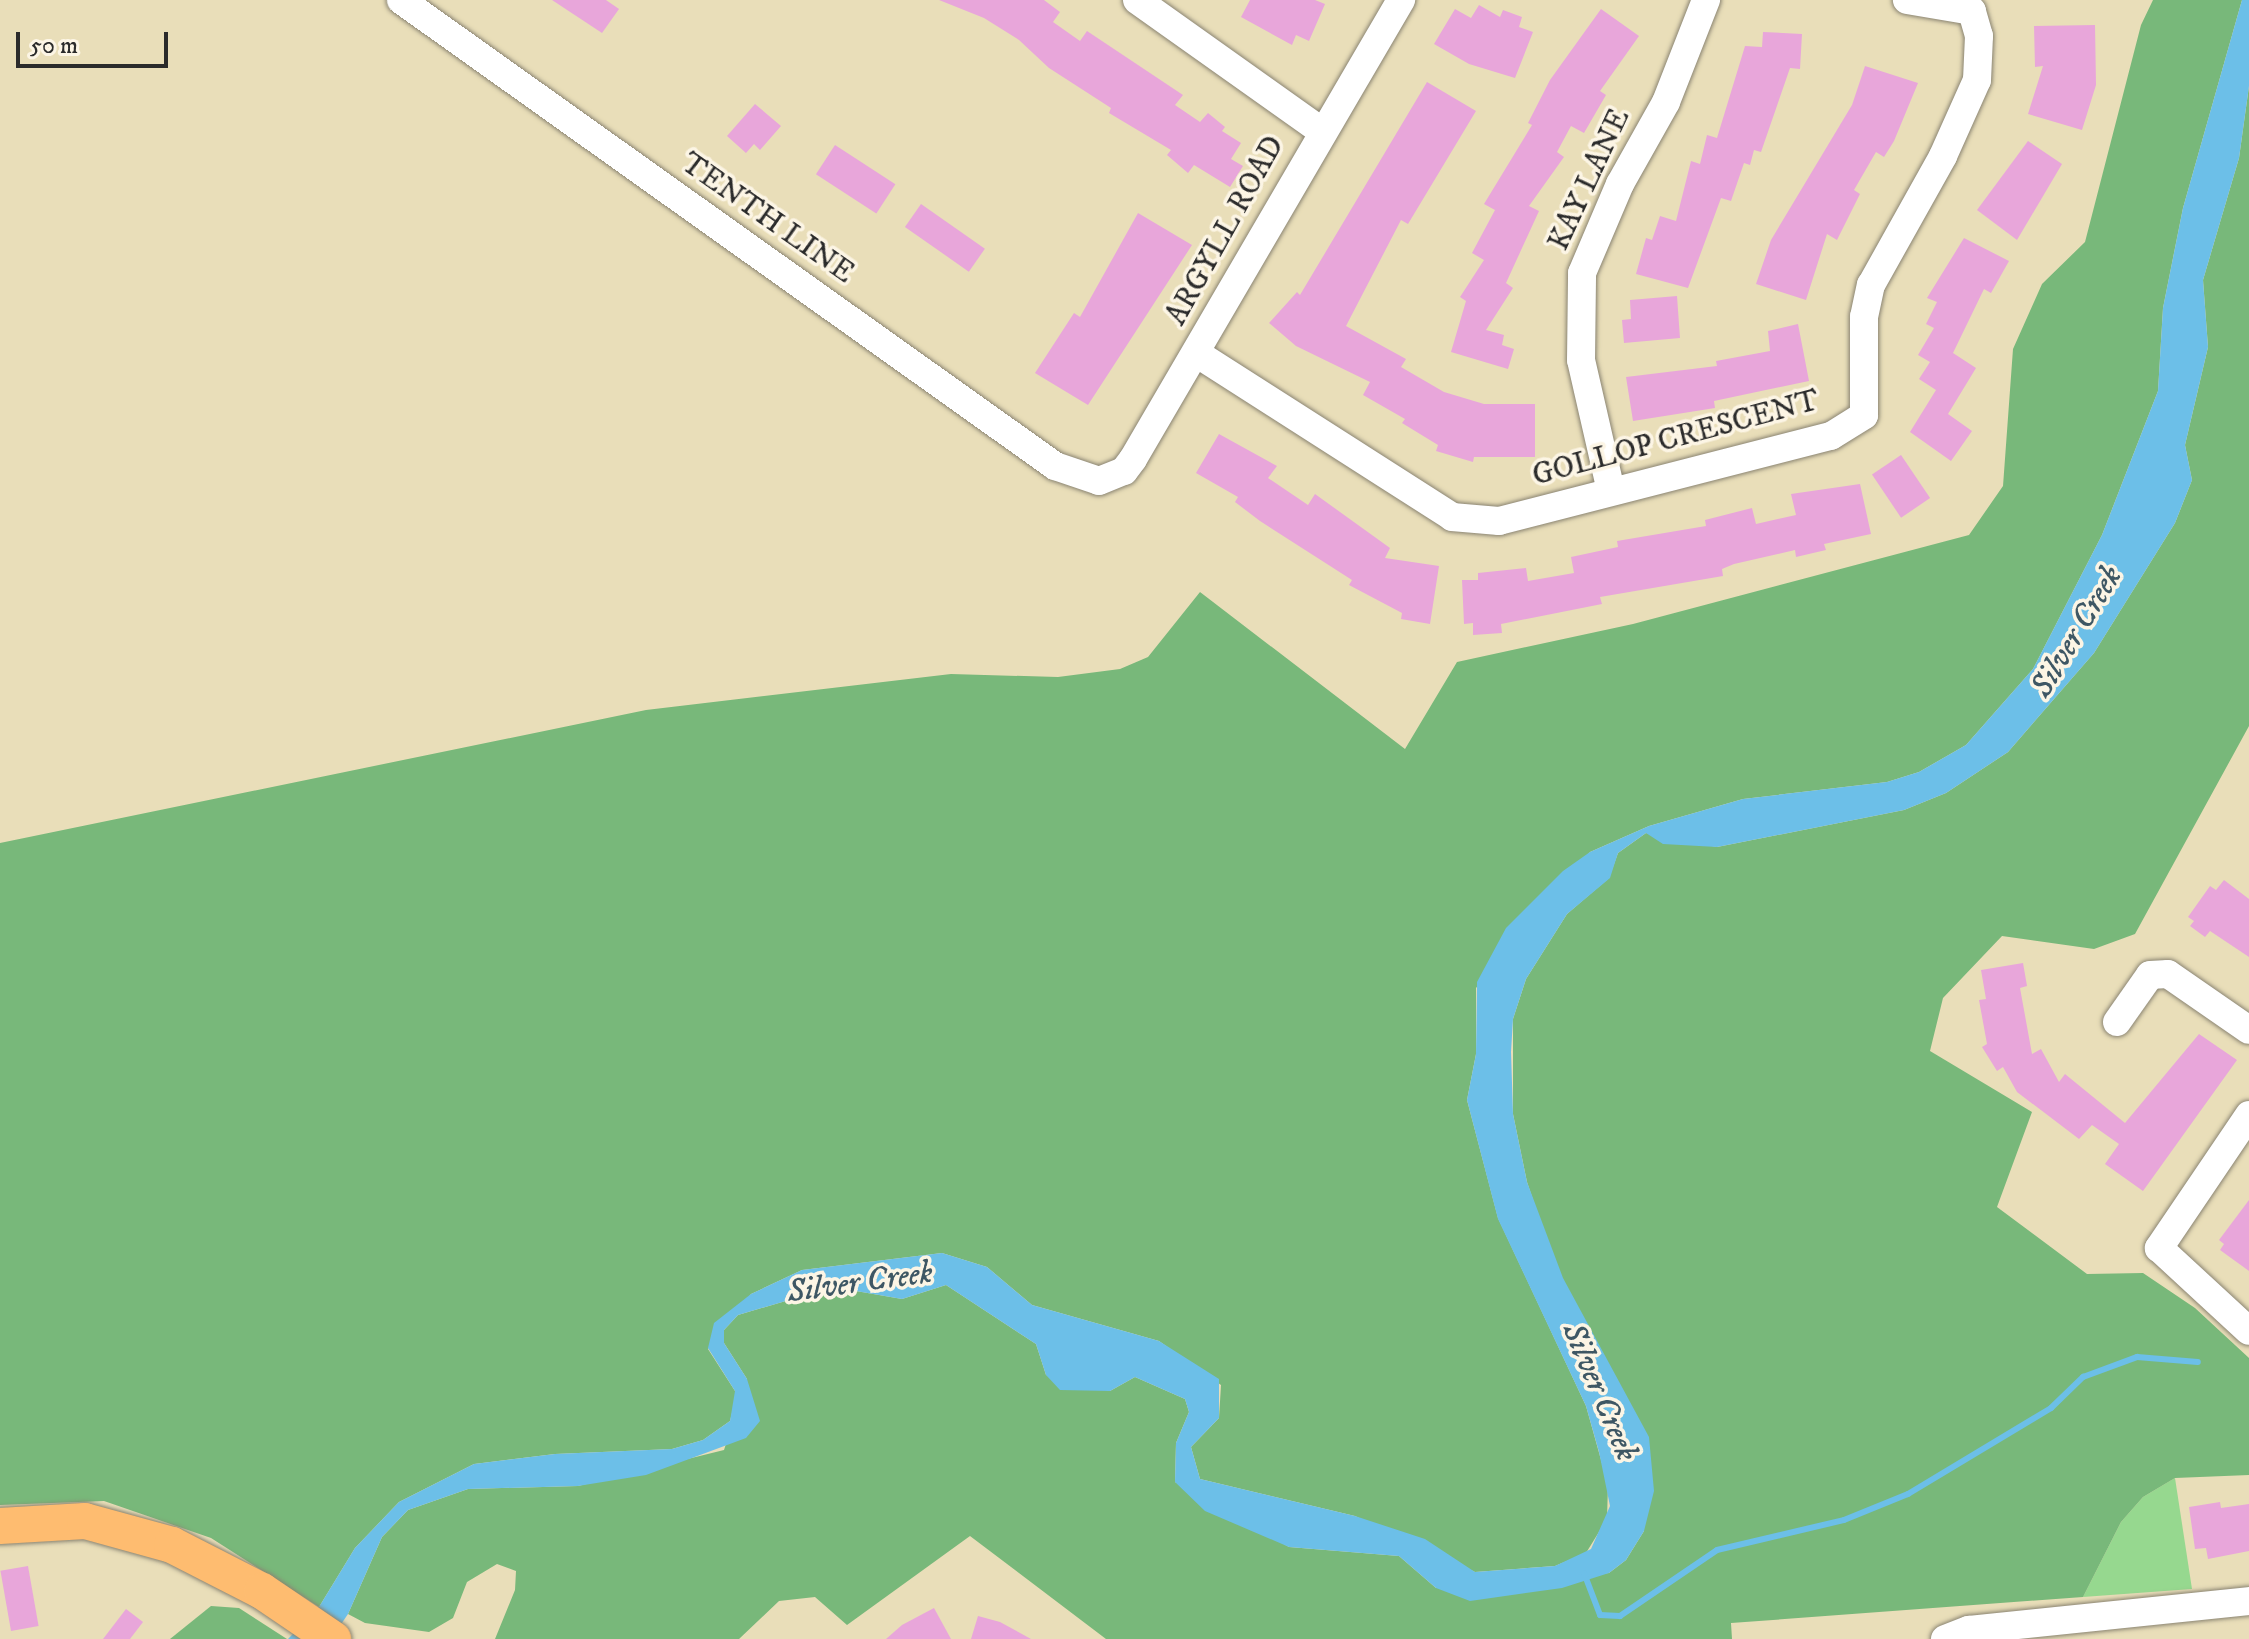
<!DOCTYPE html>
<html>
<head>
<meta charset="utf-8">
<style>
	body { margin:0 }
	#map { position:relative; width:2249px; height:1639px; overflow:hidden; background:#e9deb9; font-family:"IM FELL DW Pica",serif }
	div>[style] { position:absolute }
	.green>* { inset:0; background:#96d88f }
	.forest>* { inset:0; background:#78b87a }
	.water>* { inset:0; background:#6cbfe8 }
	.stream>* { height:6px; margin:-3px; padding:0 3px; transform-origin:3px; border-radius:3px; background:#6cbfe8 }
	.building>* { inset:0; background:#e8a6da; transform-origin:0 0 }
	.roads { filter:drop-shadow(0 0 2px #8a8472) drop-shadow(0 0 2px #8a8472) }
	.minor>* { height:28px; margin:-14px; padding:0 14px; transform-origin:14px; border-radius:14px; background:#fff }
	.major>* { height:36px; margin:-18px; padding:0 18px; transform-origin:18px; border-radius:18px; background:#febc70 }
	span { translate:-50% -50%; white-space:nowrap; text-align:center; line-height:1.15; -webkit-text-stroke:7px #fcf5e5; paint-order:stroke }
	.street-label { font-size:30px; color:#2b2b2b }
	.water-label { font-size:32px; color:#3e5764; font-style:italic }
	.scale { position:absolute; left:16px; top:32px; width:152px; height:36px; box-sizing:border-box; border:4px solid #2b2b2b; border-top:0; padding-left:10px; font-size:24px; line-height:28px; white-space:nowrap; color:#2b2b2b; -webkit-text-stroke:6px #fcf5e5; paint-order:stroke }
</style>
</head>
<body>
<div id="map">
	<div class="green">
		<i style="clip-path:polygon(2175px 1478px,2192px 1589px,2083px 1597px,2121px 1522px,2143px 1497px)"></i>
	</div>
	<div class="forest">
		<i style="clip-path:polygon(2153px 0,2242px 0,2183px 208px,2163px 308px,2158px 391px,2102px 535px,2033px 669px,1966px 745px,1919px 772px,1887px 782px,1743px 799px,1649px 826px,1590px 852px,1476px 988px,1476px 1054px,1467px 1100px,1498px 1218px,1586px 1406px,1608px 1485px,1607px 1519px,1586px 1553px,1555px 1566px,1475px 1572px,1355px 1516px,1200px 1479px,1191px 1447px,1219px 1418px,1221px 1385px,1159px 1341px,1032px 1305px,987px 1267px,942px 1253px,802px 1270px,751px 1294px,708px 1349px,735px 1391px,735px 1401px,730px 1421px,703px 1440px,672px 1449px,555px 1454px,474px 1464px,399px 1502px,355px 1548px,319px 1607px,211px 1538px,104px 1501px,0 1505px,0 843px,646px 710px,951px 674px,1058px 677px,1120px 669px,1148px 657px,1200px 592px,1405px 749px,1457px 662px,1633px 624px,1969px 535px,2003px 486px,2013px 349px,2042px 284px,2085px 242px,2141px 25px)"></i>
		<i style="clip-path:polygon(2249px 86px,2249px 726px,2135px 934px,2094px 949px,2002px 936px,1943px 998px,1930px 1051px,2032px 1112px,1997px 1207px,2087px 1274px,2143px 1273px,2195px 1308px,2249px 1358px,2249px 1475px,2175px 1478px,2143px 1497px,2121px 1522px,2083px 1597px,1731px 1623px,1732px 1639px,1106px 1639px,970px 1536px,847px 1625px,815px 1597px,779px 1601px,739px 1639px,495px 1639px,515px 1590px,516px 1571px,497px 1564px,467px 1582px,453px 1618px,429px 1632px,365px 1623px,348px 1614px,382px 1537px,408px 1510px,468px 1489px,578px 1486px,724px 1450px,747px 1379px,724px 1343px,724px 1330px,738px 1315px,833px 1287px,902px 1299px,946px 1285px,1036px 1344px,1046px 1375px,1110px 1391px,1135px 1377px,1185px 1399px,1189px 1412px,1176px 1443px,1175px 1482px,1289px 1547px,1399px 1556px,1436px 1588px,1609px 1573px,1626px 1560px,1644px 1531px,1527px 1182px,1513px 1114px,1513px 1019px,1526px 979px,1567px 914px,1609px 878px,1618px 853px,1646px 833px,1717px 847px,1904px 810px,1946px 793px,2008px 752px,2094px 653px,2175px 523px,2192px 480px,2185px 445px,2208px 347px,2203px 280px,2239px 158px)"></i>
		<i style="clip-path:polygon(211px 1606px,239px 1608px,287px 1639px,170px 1639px)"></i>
	</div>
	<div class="water">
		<i style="clip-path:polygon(2242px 0,2249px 0,2249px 86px,2239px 158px,2203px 280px,2208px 347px,2185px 445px,2192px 480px,2175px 523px,2094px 653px,2008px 752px,1946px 793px,1904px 810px,1717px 847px,1663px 844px,1646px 833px,1618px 853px,1610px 878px,1567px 914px,1526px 979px,1513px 1019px,1511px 1052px,1513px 1114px,1527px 1182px,1563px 1278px,1649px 1437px,1654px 1491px,1644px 1531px,1626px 1560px,1609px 1573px,1562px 1588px,1470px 1601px,1436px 1588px,1399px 1556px,1289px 1547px,1205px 1511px,1175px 1482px,1176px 1443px,1189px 1412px,1185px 1399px,1135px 1377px,1110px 1391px,1060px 1390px,1046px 1375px,1036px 1344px,946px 1285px,902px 1299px,833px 1287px,738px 1315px,724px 1330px,724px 1343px,747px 1379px,760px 1421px,746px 1438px,646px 1475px,578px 1486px,468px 1489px,408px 1510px,382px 1537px,348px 1614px,331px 1639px,288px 1639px,319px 1607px,355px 1548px,399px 1502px,474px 1464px,555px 1454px,672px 1449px,703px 1440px,730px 1421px,735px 1391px,708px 1348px,714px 1323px,751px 1294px,802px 1270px,942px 1253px,987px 1267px,1032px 1305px,1159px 1341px,1219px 1379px,1219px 1418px,1191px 1447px,1200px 1479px,1355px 1516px,1425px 1539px,1475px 1572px,1555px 1566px,1591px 1549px,1610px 1506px,1599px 1452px,1586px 1406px,1498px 1219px,1467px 1100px,1476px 1054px,1477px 982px,1506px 928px,1563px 871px,1590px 852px,1649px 826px,1743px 799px,1887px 782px,1919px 772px,1966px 745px,2033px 669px,2102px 535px,2158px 391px,2163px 308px,2183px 208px)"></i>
	</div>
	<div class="stream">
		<i style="left:1584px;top:1573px;width:45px;rotate:69.1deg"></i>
		<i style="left:1600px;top:1615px;width:20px;rotate:3deg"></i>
		<i style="left:1620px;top:1616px;width:117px;rotate:-34.2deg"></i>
		<i style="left:1717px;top:1550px;width:130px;rotate:-13.3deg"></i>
		<i style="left:1844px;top:1520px;width:69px;rotate:-22.1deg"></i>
		<i style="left:1908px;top:1494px;width:167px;rotate:-31deg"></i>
		<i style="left:2051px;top:1408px;width:45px;rotate:-44.1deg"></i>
		<i style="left:2083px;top:1377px;width:58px;rotate:-20.3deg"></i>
		<i style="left:2137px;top:1357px;width:61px;rotate:4.7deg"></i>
	</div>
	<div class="building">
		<i style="clip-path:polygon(552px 0,606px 0,619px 9px,602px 33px)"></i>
		<i style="clip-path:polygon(939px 0,1044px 0,1060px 12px,1053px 22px,1080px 41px,1087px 31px,1183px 95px,1175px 105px,1200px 122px,1208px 113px,1225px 127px,1222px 131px,1241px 143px,1231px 159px,1243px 166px,1230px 187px,1194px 165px,1188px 173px,1167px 155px,1171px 150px,1109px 113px,1111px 108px,1049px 68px,1019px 40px,984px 18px)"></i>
		<i style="clip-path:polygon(1250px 0,1315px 0,1325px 4px,1309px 41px,1296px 35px,1292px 45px,1241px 17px)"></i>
		<i style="clip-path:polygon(1479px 5px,1500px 17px,1503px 10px,1522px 17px,1519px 27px,1533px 32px,1515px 78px,1469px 64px,1434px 44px,1455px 9px,1471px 18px)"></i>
		<i style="clip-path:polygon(1601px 9px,1639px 36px,1600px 91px,1606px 95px,1584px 133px,1571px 126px,1557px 152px,1564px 157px,1529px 206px,1539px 211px,1506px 283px,1513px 288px,1486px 330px,1504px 335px,1502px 345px,1514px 349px,1508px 369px,1451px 352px,1466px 301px,1460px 297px,1484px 260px,1472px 253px,1495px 210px,1484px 204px,1532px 125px,1528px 123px,1550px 80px)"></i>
		<i style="clip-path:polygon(2095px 25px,2096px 85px,2082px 130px,2028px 114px,2043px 66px,2035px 67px,2034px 26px)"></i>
		<i style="clip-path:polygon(1763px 32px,1802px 34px,1800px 69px,1790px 68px,1761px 152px,1754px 150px,1750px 165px,1744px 163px,1731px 201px,1721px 198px,1688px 288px,1636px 274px,1646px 238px,1652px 240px,1660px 216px,1676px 221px,1691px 161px,1700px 164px,1707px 135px,1717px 138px,1745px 46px,1762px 47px)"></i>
		<i style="clip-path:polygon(1865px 66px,1918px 83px,1894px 141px,1884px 157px,1876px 152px,1854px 190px,1860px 194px,1837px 240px,1827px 234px,1806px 300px,1756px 284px,1771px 240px,1852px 105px)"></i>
		<i style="clip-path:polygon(1427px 82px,1476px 111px,1408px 224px,1401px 220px,1346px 326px,1406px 359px,1401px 367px,1444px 392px,1484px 404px,1535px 404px,1535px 457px,1474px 457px,1473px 462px,1436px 451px,1438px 445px,1402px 423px,1405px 419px,1363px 395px,1370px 382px,1296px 346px,1269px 323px,1297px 292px,1300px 295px)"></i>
		<i style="clip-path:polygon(755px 104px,781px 126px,760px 150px,754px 144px,746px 153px,727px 136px)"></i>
		<i style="clip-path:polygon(2028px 141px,2062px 164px,2017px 240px,1977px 210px)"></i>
		<i style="left:835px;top:145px;width:72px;height:35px;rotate:33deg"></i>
		<i style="left:921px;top:204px;width:78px;height:28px;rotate:35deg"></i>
		<i style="clip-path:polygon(1138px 213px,1192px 245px,1088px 405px,1035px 373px,1074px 313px,1080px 317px)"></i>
		<i style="clip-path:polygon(1964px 238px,2009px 261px,1991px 293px,1984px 289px,1953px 353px,1976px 368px,1948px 414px,1972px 431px,1951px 461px,1910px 432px,1936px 390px,1919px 379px,1930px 362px,1918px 355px,1934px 328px,1926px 324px,1937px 302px,1927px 298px)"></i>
		<i style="clip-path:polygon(1677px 296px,1680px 338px,1624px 343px,1622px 320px,1631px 319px,1630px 300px)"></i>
		<i style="clip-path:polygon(1798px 324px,1809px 381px,1714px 401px,1715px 408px,1633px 421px,1626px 377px,1717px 366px,1716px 361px,1770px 351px,1768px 331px)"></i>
		<i style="clip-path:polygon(1219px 434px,1277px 466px,1268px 478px,1308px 505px,1315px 494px,1390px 548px,1385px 558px,1439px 566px,1430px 624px,1401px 619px,1402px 613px,1349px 585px,1352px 580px,1260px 521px,1235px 502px,1238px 497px,1196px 473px)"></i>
		<i style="left:1901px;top:455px;width:52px;height:35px;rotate:56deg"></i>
		<i style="clip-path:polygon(1860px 484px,1871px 534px,1824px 544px,1826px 550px,1796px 557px,1795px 550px,1734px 564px,1722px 569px,1723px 576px,1600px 597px,1602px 604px,1501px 624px,1502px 633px,1473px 635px,1473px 623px,1464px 624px,1462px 580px,1478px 580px,1478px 573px,1526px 568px,1528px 581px,1574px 573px,1571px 557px,1618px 547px,1617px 541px,1706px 526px,1705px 520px,1752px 508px,1756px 524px,1796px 515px,1791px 494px)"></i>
		<i style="clip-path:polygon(2224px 880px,2249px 899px,2249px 957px,2210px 931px,2205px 937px,2190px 926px,2194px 921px,2188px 917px,2210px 886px,2216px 890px)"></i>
		<i style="clip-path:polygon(2023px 963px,2027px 986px,2020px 988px,2032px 1054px,2041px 1049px,2059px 1082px,2065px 1074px,2125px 1123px,2199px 1034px,2237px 1060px,2143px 1191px,2105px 1164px,2119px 1144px,2092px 1125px,2079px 1139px,2017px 1092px,2003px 1067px,1997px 1071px,1982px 1047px,1987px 1044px,1979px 1000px,1986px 999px,1981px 970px)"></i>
		<i style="clip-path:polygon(2249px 1200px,2249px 1271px,2220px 1250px,2224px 1244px,2219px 1240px)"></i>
		<i style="clip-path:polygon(2220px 1502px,2221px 1508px,2249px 1504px,2249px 1551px,2208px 1559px,2206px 1548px,2195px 1549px,2189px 1507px)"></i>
		<i style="left:28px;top:1566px;width:61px;height:28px;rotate:80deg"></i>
		<i style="clip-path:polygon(934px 1608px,951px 1639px,886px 1639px,902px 1625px)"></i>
		<i style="clip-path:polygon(126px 1609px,143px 1622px,130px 1639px,103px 1639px)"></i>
		<i style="clip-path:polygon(978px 1616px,1000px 1622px,1031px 1639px,971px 1639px)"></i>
	</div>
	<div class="roads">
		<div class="minor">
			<i style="left:401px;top:0;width:803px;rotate:35.47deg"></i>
			<i style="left:1055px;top:466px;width:46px;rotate:18.8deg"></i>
			<i style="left:1099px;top:481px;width:27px;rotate:-22deg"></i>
			<i style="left:1124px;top:471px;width:15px;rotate:-53deg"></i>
			<i style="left:1133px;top:459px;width:532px;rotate:-59.72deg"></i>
			<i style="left:1137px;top:0;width:226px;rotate:35.4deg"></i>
			<i style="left:1196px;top:353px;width:304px;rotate:32.6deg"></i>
			<i style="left:1452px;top:517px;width:47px;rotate:4.9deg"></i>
			<i style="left:1499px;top:521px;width:343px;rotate:-14.4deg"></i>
			<i style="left:1831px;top:436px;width:39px;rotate:-32deg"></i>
			<i style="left:1864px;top:415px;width:98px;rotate:-90deg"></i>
			<i style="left:1864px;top:317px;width:33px;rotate:-78deg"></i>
			<i style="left:1871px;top:285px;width:148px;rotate:-60.8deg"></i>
			<i style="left:1943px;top:156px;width:83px;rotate:-65.9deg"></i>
			<i style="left:1977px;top:80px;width:44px;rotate:-87.4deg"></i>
			<i style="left:1979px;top:36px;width:26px;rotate:-106deg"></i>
			<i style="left:1972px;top:11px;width:66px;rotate:-170.4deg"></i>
			<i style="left:1611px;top:491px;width:134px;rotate:-102.9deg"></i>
			<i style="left:1581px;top:360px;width:87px;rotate:-89.3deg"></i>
			<i style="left:1582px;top:273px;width:97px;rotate:-66.9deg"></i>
			<i style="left:1620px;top:184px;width:94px;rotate:-60.7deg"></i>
			<i style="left:1666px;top:102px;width:110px;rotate:-68.6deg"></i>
			<i style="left:2117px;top:1022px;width:57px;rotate:-54.9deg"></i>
			<i style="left:2150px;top:975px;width:18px;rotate:-3deg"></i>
			<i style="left:2168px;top:974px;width:98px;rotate:34.7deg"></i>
			<i style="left:2249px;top:1115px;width:161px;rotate:124.1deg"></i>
			<i style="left:2159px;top:1248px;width:122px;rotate:42.7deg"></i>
			<i style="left:1945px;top:1639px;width:26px;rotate:-21deg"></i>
			<i style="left:1969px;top:1630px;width:281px;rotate:-5.9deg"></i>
		</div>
		<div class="major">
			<i style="left:0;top:1526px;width:85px;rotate:-3.4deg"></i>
			<i style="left:85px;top:1521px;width:90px;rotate:15.4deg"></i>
			<i style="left:172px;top:1545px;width:101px;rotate:27.1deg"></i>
			<i style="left:262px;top:1591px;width:86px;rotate:34.1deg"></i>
		</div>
	</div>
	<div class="street-label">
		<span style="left:1590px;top:180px;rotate:-65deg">KAY LANE</span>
		<span style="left:767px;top:219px;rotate:35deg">TENTH LINE</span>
		<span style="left:1226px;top:231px;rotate:-61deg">ARGYLL ROAD</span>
		<span style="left:1676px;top:439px;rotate:-15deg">GOLLOP CRESCENT</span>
	</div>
	<div class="water-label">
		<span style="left:2077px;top:632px;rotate:-59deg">Silver Creek</span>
		<span style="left:860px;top:1283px;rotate:-8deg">Silver Creek</span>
		<span style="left:1599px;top:1392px;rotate:67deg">Silver Creek</span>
	</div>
	<div class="scale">50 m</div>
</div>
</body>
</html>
